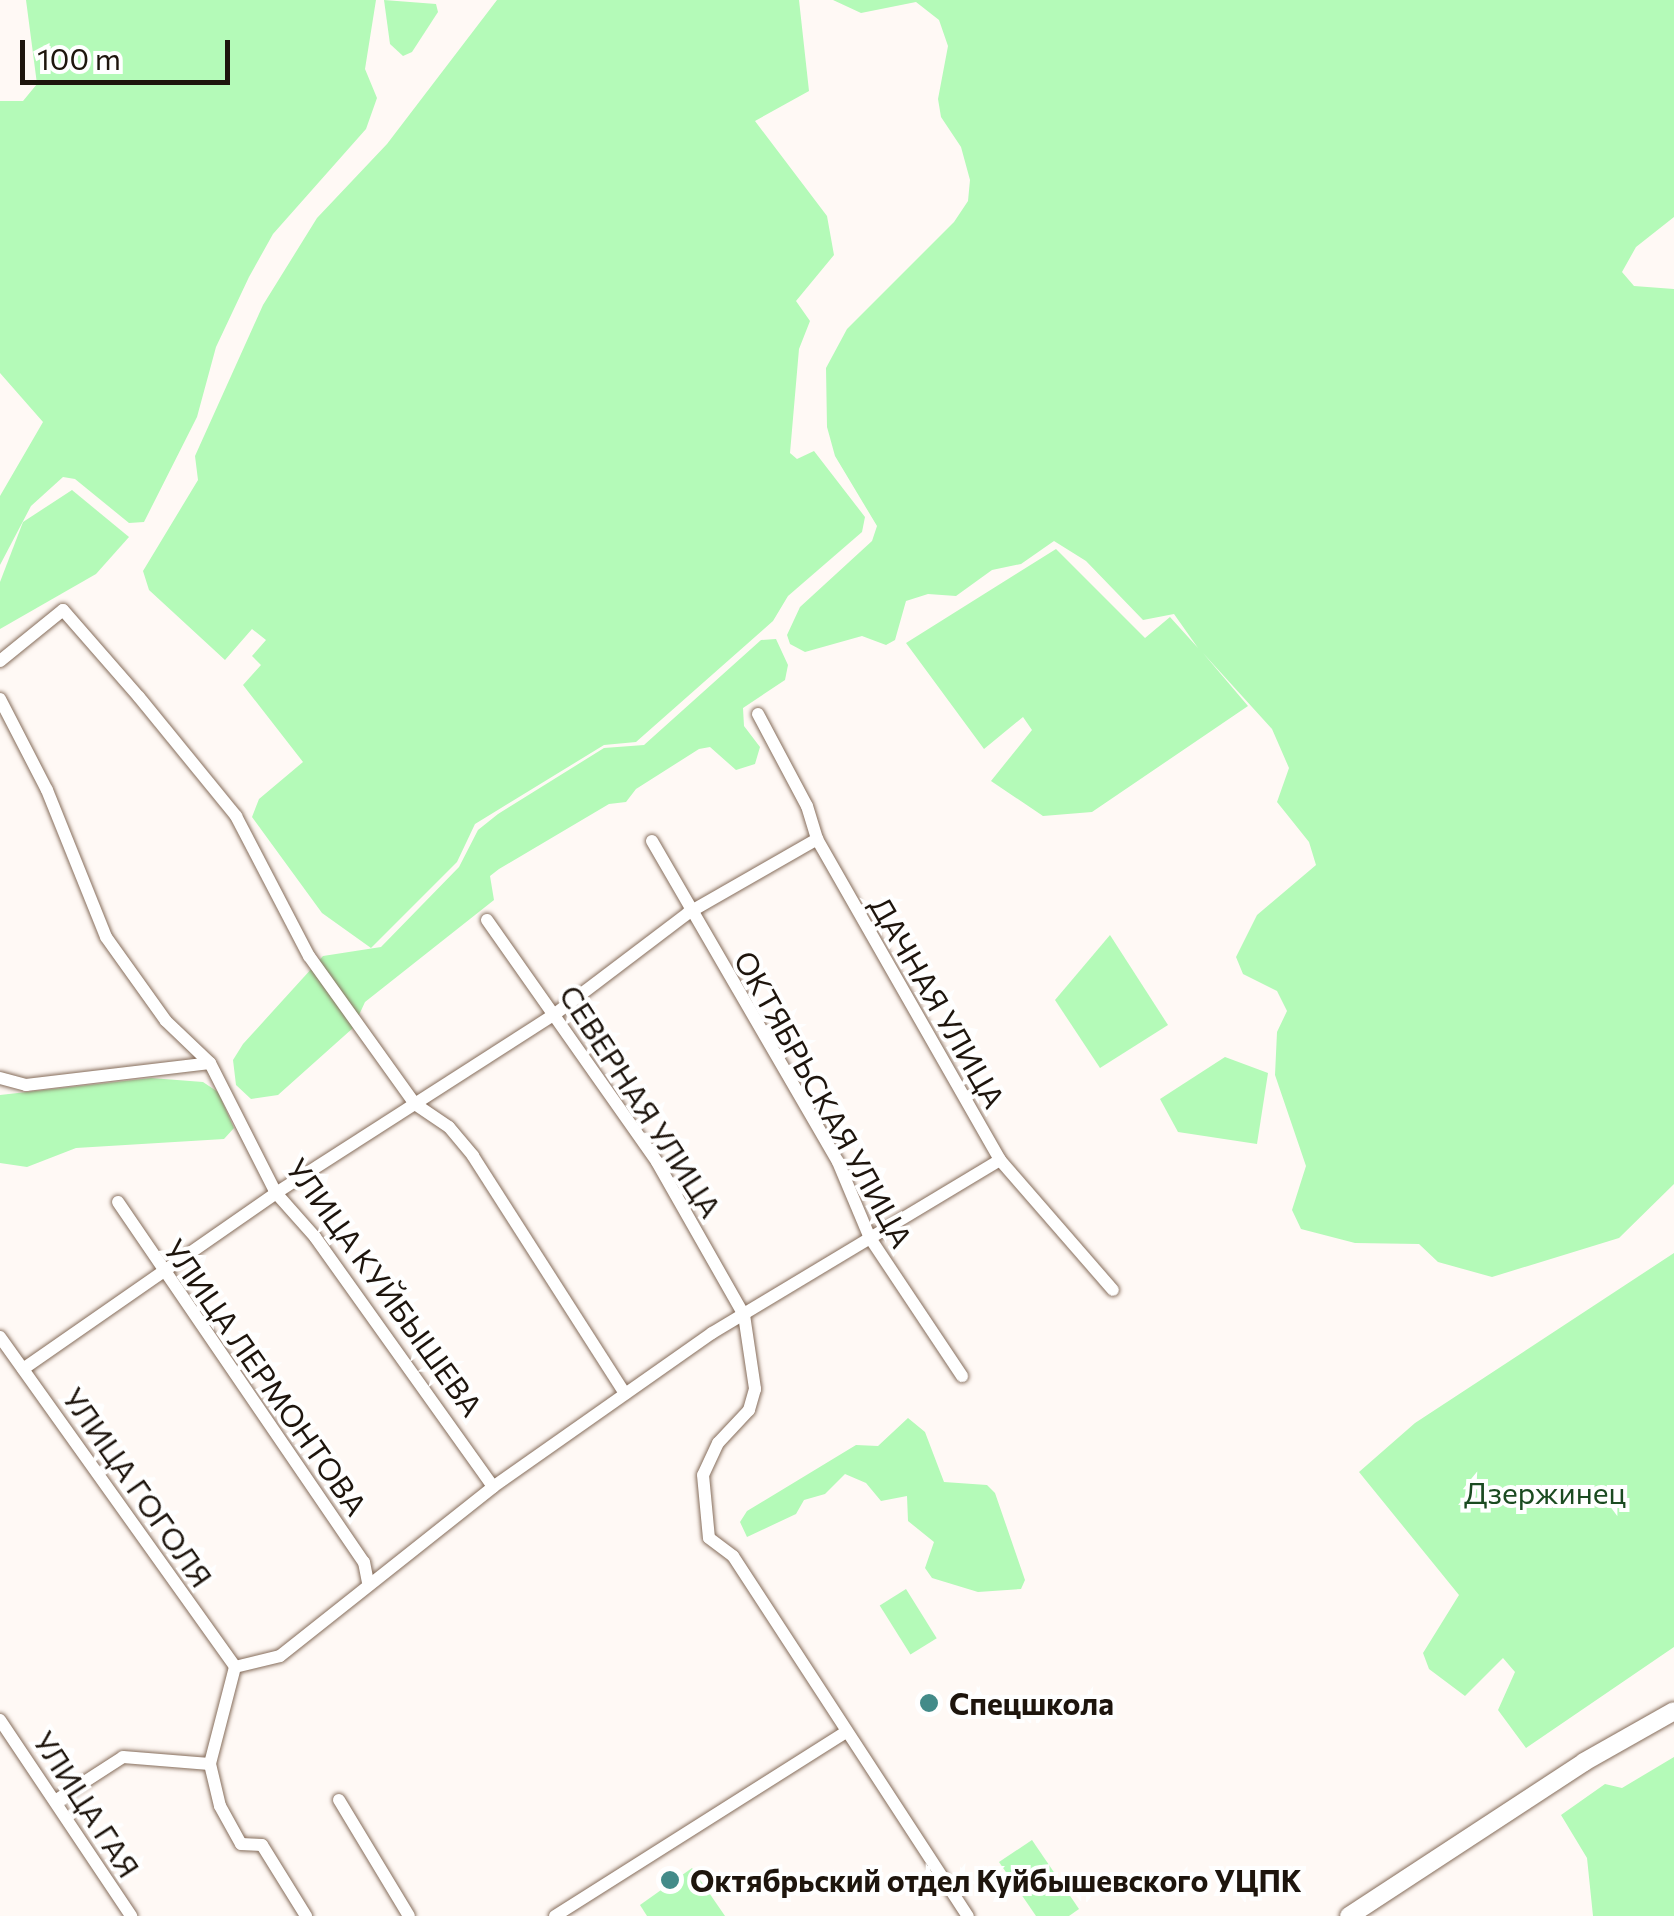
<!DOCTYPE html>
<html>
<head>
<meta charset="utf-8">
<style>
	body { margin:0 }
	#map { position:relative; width:1674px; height:1916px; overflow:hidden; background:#fff9f5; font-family:Commissioner,sans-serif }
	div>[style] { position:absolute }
	.green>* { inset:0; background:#b4fab8; transform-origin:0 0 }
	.roads { filter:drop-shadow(0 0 2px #866d5b) drop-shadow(0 0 2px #866d5b) }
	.street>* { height:12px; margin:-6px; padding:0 6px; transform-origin:6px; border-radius:6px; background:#fff }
	.secondary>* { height:18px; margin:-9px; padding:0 9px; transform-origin:9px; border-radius:9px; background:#fff }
	.dots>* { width:28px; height:28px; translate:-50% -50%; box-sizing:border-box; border:5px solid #fff; border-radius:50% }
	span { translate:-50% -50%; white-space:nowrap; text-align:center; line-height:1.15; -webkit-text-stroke:8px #fff; paint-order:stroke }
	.street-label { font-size:30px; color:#1e150d }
	.park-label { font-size:30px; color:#1b4b21 }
	.poi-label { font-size:30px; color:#1e150d; font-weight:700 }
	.left { translate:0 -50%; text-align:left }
	.scale { position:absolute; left:20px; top:40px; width:210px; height:45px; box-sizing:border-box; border:5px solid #1e150d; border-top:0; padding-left:12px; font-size:30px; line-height:35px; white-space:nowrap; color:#1e150d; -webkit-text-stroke:8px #fff; paint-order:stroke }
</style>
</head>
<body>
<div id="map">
	<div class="green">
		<i style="clip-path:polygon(26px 0,376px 0,365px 69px,377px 98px,366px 129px,273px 234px,249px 277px,216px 347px,197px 417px,144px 522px,129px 523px,75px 479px,63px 477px,31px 506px,0 565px,0 496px,43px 422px,0 373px,0 101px,23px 101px,37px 84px)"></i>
		<i style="clip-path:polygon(384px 0,436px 4px,438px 12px,412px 52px,403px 56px,390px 44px)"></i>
		<i style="clip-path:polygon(497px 0,799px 0,809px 91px,755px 121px,827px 216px,834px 255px,796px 301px,810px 321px,799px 349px,790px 453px,797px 459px,814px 451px,865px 517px,862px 532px,788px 596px,773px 621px,636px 742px,604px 745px,475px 824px,457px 862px,371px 948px,322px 913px,252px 817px,259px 799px,303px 762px,243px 685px,261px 665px,252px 656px,266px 640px,252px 629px,225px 660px,149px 590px,143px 571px,198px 480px,195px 456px,263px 305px,317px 218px,387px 144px)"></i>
		<i style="clip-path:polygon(833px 0,1674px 0,1674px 217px,1636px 247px,1622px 272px,1634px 286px,1674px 289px,1674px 1184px,1619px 1238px,1492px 1277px,1438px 1262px,1419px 1244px,1355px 1243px,1301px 1229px,1292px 1210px,1306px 1166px,1275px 1075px,1277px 1032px,1287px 1011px,1277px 991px,1243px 974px,1236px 957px,1257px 915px,1316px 865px,1309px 842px,1277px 802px,1289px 768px,1272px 729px,1203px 653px,1248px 706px,1092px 812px,1043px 816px,991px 781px,1032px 730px,1023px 717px,984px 749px,906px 643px,1056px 549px,1145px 638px,1170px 617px,1198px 648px,1174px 614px,1143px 620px,1086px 561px,1054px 541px,1021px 564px,992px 570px,956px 596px,928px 594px,906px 601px,895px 640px,886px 645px,862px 636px,805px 652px,790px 644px,787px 635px,800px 607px,872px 541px,877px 526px,835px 456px,827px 427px,826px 368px,847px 329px,954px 222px,968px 201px,970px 180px,961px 147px,941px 117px,938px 99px,948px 46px,939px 20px,916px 2px,861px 13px)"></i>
		<i style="clip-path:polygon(72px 490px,129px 537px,96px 574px,0 629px,0 582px,23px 522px)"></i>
		<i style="clip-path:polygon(776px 639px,788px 665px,785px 680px,743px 708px,744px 726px,760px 747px,755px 764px,736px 770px,710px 747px,699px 749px,636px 789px,626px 802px,609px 804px,499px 869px,490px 876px,494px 900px,365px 1002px,353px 1028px,278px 1095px,251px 1099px,236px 1085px,233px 1060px,243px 1044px,323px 956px,381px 947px,459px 867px,478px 830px,498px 814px,604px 748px,644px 745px,761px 640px)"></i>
		<i style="clip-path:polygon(1110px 935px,1168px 1025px,1100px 1068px,1055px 1000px)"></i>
		<i style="clip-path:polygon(1225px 1057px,1268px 1073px,1257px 1144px,1178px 1132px,1160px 1099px)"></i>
		<i style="clip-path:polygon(151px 1078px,203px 1082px,218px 1092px,234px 1128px,224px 1139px,76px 1148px,27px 1167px,0 1163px,0 1095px)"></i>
		<i style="clip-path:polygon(1674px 1253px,1674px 1647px,1526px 1748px,1498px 1710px,1515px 1672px,1503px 1658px,1465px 1696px,1429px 1669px,1423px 1653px,1459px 1595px,1359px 1472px,1415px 1423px)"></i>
		<i style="clip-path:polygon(908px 1418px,925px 1432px,944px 1482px,987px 1485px,995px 1493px,1025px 1580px,1021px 1589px,978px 1592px,932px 1578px,925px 1568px,934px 1542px,908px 1521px,907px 1496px,881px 1501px,866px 1483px,845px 1474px,825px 1494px,804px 1500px,796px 1514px,747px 1537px,740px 1522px,747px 1511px,856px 1445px,878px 1446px)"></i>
		<i style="left:906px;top:1589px;width:58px;height:31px;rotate:58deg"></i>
		<i style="clip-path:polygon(1674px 1757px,1674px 1916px,1593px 1916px,1587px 1858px,1561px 1815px,1605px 1784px,1622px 1788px)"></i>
		<i style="clip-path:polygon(1032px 1840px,1079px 1909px,1069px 1916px,1036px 1916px,999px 1862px)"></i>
		<i style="clip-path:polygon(692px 1868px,725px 1916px,647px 1916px,640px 1905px)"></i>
	</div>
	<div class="roads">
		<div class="street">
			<i style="left:0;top:661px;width:81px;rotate:-39deg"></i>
			<i style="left:63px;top:610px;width:116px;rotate:48.9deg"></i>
			<i style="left:139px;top:697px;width:154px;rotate:50.8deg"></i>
			<i style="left:236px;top:816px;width:158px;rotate:62.5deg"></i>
			<i style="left:309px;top:956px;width:182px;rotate:54.4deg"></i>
			<i style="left:415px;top:1104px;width:41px;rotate:34.1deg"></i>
			<i style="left:449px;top:1127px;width:38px;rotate:50deg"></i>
			<i style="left:473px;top:1156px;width:282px;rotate:57.4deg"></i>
			<i style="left:0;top:699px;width:102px;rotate:62.7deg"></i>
			<i style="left:47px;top:790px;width:158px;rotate:68.1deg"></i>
			<i style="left:106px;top:937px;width:103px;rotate:54.5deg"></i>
			<i style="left:166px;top:1021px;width:61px;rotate:43.7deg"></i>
			<i style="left:210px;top:1063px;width:146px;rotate:63.1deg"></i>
			<i style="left:276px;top:1193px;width:59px;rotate:48.4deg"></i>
			<i style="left:315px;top:1237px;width:307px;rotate:54.5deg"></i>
			<i style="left:758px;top:714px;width:104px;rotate:62deg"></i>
			<i style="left:807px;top:806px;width:34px;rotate:73deg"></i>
			<i style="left:817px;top:839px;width:369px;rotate:60.3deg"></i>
			<i style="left:1000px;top:1160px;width:172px;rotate:49deg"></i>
			<i style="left:652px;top:841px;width:371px;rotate:59.9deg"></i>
			<i style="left:838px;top:1162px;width:82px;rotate:67.2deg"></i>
			<i style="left:870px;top:1238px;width:166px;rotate:56.3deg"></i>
			<i style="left:487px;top:920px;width:296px;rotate:54.9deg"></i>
			<i style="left:657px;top:1162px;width:176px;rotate:60.4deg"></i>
			<i style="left:744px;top:1315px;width:75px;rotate:81.5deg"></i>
			<i style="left:755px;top:1389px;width:22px;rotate:106deg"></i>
			<i style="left:749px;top:1410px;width:45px;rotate:133.2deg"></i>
			<i style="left:718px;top:1443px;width:35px;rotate:115deg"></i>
			<i style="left:703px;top:1475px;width:63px;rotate:84.6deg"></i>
			<i style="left:709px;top:1538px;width:30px;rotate:37deg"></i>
			<i style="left:733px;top:1556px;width:430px;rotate:56.9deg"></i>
			<i style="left:0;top:1078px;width:27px;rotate:15deg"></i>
			<i style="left:26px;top:1085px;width:185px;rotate:-6.8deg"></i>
			<i style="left:118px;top:1202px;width:436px;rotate:55.7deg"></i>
			<i style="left:364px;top:1562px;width:20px;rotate:79deg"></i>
			<i style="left:0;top:1337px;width:405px;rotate:54.5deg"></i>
			<i style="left:23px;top:1369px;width:308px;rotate:-34.8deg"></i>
			<i style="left:276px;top:1193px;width:331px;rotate:-32.7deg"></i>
			<i style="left:555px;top:1014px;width:167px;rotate:-37.2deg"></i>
			<i style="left:688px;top:913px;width:149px;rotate:-29.8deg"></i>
			<i style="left:235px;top:1667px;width:46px;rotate:-13.7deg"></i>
			<i style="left:280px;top:1656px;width:272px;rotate:-38.4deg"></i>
			<i style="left:493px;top:1487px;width:268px;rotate:-35.1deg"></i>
			<i style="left:712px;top:1333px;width:336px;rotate:-31deg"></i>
			<i style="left:235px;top:1667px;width:100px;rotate:104.5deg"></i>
			<i style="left:210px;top:1764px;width:43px;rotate:76.6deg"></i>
			<i style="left:220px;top:1806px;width:43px;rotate:61.1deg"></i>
			<i style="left:241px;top:1844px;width:21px;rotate:3deg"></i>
			<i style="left:262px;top:1845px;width:84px;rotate:58.2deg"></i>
			<i style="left:0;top:1720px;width:236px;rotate:56.2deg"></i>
			<i style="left:58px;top:1799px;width:77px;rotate:-32.9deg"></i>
			<i style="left:123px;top:1757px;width:87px;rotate:4.6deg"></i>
			<i style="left:339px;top:1800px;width:135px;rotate:58.9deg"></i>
			<i style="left:555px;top:1916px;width:344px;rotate:-32.3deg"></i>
		</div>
		<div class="secondary">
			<i style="left:1349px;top:1916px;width:281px;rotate:-33.2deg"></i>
			<i style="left:1584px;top:1762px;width:103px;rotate:-29.5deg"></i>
		</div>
	</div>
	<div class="dots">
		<i style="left:929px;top:1703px;background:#438b89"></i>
		<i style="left:670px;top:1880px;background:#438b89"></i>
	</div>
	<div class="street-label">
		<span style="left:938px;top:1002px;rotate:60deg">ДАЧНАЯ УЛИЦА</span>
		<span style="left:824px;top:1099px;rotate:61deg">ОКТЯБРЬСКАЯ УЛИЦА</span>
		<span style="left:641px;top:1101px;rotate:57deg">СЕВЕРНАЯ УЛИЦА</span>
		<span style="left:385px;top:1287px;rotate:54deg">УЛИЦА КУЙБЫШЕВА</span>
		<span style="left:266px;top:1377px;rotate:55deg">УЛИЦА ЛЕРМОНТОВА</span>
		<span style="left:138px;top:1487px;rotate:55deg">УЛИЦА ГОГОЛЯ</span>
		<span style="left:87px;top:1804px;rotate:57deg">УЛИЦА ГАЯ</span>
	</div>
	<div class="park-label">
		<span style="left:1545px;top:1492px">Дзержинец</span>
	</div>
	<div class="poi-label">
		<span class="left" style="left:949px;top:1703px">Спецшкола</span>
		<span class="left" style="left:690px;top:1880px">Октябрьский отдел Куйбышевского УЦПК</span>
	</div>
	<div class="scale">100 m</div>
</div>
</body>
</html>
